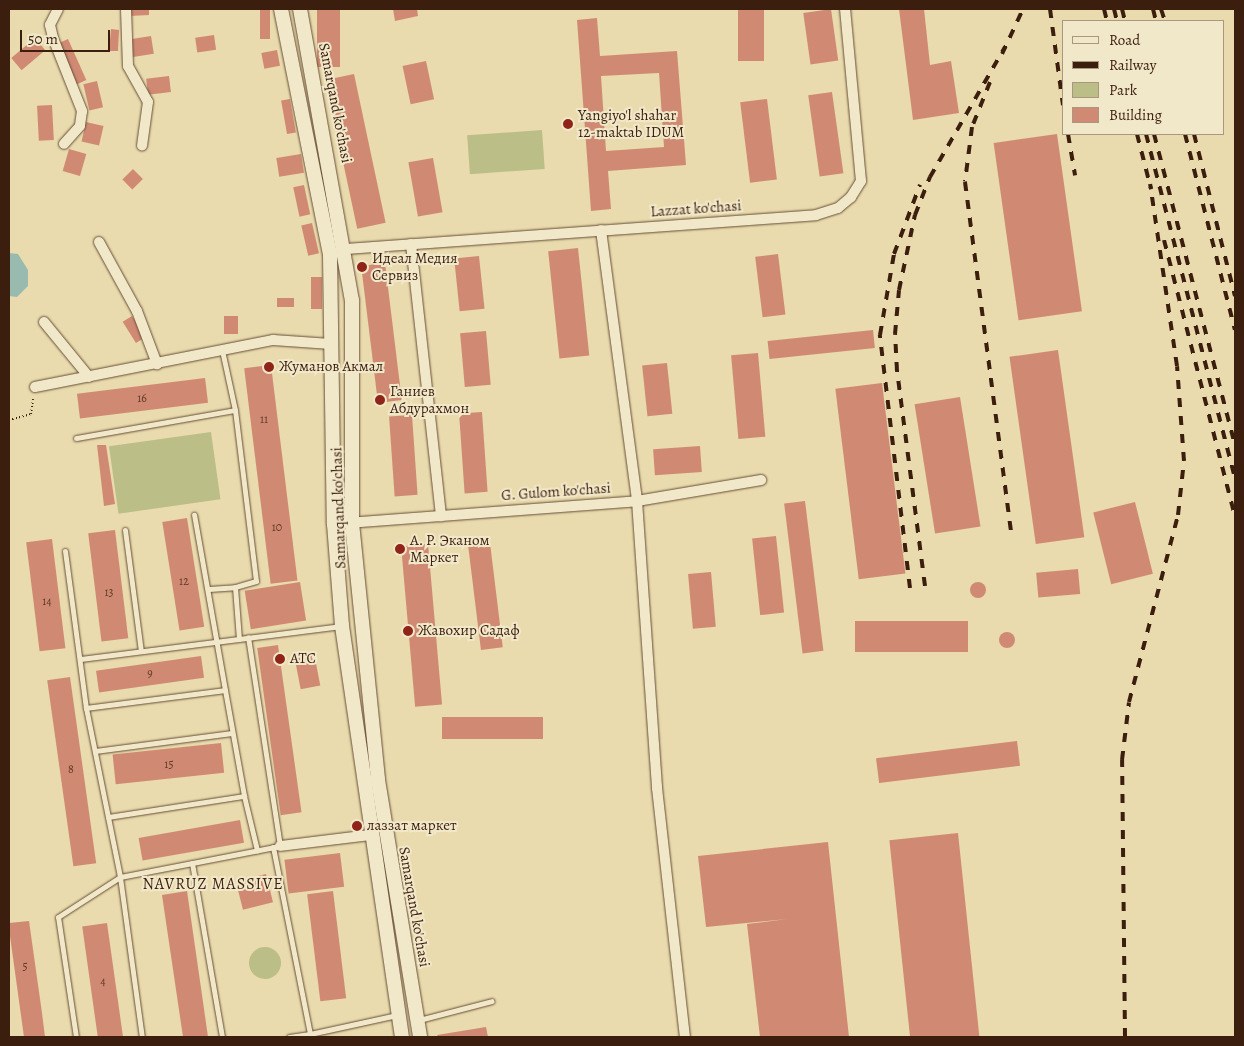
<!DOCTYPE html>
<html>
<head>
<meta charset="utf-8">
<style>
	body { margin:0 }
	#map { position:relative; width:1244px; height:1046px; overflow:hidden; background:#e9dbad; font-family:Alegreya,serif }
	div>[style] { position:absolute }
	.green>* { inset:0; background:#bbbe86; transform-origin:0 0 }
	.round { border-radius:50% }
	.water>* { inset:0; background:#98baaf }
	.building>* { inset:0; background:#d08a73; transform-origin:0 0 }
	.path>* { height:2px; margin-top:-1px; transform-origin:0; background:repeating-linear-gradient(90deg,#3c1e0e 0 1px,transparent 0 3.5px) }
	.roads { filter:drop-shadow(0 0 1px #674d36) drop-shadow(0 0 1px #674d36) }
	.lane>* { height:5px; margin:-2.5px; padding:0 2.5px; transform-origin:2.5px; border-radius:2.5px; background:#f1e8ca }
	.street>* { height:10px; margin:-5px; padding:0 5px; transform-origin:5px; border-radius:5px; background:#f1e8ca }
	.secondary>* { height:14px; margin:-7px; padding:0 7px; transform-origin:7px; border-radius:7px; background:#f1e8ca }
	.rail>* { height:4px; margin-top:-2px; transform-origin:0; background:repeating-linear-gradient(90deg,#3c1e0e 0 9px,transparent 0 18px) }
	.dots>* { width:14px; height:14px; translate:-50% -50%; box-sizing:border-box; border:2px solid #f1e8ca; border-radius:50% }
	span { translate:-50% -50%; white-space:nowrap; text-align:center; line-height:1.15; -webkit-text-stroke:4px #f1e8ca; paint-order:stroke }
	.number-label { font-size:12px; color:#613927 }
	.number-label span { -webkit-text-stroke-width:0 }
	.street-label { font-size:15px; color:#3c1e0e }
	.poi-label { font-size:15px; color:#3c1e0e }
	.left { translate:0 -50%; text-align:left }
	.neighbourhood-label { font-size:16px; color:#3c1e0e; letter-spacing:1px }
	.frame { position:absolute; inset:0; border:10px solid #3c1e0e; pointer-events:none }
	.legend { position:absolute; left:1062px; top:20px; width:162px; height:115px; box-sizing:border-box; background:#f1e8ca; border:1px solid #a9977f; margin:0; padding:6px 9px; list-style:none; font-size:15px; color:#3c1e0e }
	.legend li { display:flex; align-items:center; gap:10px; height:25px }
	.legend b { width:25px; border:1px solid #a9977f }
	.scale { position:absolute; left:20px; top:30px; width:90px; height:22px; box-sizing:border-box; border:2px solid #3c1e0e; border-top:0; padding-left:6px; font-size:15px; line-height:18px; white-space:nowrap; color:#3c1e0e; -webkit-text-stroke:4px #f1e8ca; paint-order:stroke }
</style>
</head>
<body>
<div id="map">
	<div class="green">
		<i style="left:542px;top:130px;width:39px;height:75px;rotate:86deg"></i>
		<i style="left:211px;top:432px;width:68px;height:103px;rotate:82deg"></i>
		<i class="round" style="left:249px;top:947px;width:32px;height:32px"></i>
	</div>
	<div class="water">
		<i style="clip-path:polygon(9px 253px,18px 254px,28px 270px,28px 286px,17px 297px,9px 296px)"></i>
	</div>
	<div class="building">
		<i style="clip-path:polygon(130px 9px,149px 9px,149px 15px,130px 16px)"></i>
		<i style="left:260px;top:9px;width:10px;height:30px"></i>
		<i style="left:317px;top:9px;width:23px;height:58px"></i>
		<i style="clip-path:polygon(393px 9px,417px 9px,418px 16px,395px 21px)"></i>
		<i style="left:738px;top:9px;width:26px;height:52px"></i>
		<i style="left:831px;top:9px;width:52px;height:28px;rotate:82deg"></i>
		<i style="clip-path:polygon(899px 9px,924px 9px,930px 65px,951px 61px,959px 113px,913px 120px)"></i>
		<i style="clip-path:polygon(evenodd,597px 18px,600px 56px,677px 51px,686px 165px,608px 171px,611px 209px,591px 211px,577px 20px,597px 18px,659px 73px,664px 147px,606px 151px,601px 76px,659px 73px)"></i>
		<i style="clip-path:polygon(111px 29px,119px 30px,118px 51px,109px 51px)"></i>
		<i style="left:214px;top:35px;width:15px;height:19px;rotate:82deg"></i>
		<i style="left:151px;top:36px;width:18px;height:21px;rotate:81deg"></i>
		<i style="left:35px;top:38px;width:16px;height:31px;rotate:50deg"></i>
		<i style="left:68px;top:39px;width:45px;height:13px;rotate:66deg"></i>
		<i style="left:277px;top:50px;width:16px;height:16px;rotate:79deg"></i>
		<i style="left:426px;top:61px;width:39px;height:24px;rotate:78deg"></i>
		<i style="left:354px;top:74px;width:152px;height:29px;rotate:78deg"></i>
		<i style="left:169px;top:76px;width:16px;height:23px;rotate:83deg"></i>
		<i style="left:97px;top:81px;width:27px;height:14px;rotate:77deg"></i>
		<i style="left:832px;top:92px;width:82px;height:24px;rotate:82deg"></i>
		<i style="left:290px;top:99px;width:34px;height:9px;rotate:80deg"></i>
		<i style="left:767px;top:99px;width:81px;height:27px;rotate:83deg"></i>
		<i style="left:52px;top:105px;width:35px;height:15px;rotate:87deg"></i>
		<i style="left:86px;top:122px;width:18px;height:20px;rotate:13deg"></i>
		<i style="left:1057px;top:134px;width:179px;height:64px;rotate:82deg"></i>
		<i style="left:69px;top:149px;width:18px;height:23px;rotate:16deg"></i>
		<i style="left:301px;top:154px;width:19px;height:25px;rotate:81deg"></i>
		<i style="left:433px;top:158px;width:55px;height:25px;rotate:80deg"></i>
		<i style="left:133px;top:169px;width:14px;height:15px;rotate:45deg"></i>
		<i style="left:304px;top:185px;width:30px;height:11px;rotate:78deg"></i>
		<i style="left:312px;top:223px;width:31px;height:11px;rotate:77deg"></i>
		<i style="left:578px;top:248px;width:108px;height:30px;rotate:84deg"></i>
		<i style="left:778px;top:254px;width:61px;height:23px;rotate:83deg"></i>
		<i style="left:479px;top:256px;width:53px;height:25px;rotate:84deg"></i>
		<i style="left:385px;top:263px;width:138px;height:24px;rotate:83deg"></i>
		<i style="left:311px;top:277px;width:11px;height:32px"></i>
		<i style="left:294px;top:298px;width:9px;height:17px;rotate:90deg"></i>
		<i style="left:132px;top:316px;width:25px;height:11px;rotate:58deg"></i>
		<i style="left:224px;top:316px;width:14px;height:18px"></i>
		<i style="left:873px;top:330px;width:18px;height:106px;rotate:84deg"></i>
		<i style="left:486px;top:331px;width:54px;height:26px;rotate:85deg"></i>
		<i style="left:1058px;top:350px;width:189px;height:49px;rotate:82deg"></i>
		<i style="left:758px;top:353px;width:84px;height:27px;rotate:85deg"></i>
		<i style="left:667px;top:363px;width:51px;height:25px;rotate:84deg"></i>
		<i style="left:271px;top:365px;width:217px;height:27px;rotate:83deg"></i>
		<i style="left:205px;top:378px;width:25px;height:129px;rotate:83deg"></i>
		<i style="left:882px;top:383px;width:192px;height:47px;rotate:83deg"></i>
		<i style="left:960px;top:397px;width:131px;height:46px;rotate:81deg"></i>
		<i style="left:482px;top:412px;width:80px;height:23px;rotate:86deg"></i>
		<i style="left:412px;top:415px;width:80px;height:23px;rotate:86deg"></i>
		<i style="clip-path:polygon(97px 445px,106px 445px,115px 504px,104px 506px)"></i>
		<i style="left:700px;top:446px;width:26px;height:47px;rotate:86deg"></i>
		<i style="left:805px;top:501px;width:151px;height:21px;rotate:83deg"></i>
		<i style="left:1135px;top:502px;width:74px;height:43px;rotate:76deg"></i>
		<i style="left:187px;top:518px;width:110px;height:25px;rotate:81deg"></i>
		<i style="left:115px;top:530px;width:109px;height:27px;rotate:83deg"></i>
		<i style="left:776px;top:536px;width:77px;height:24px;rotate:84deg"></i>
		<i style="left:52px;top:539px;width:110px;height:26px;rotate:83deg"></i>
		<i style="left:490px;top:543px;width:105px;height:22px;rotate:83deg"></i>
		<i style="left:428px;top:544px;width:161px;height:27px;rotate:85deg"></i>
		<i style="left:1078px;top:569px;width:25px;height:42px;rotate:85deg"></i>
		<i style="left:711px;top:572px;width:55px;height:23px;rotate:85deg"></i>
		<i class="round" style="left:970px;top:582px;width:16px;height:16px"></i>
		<i style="left:300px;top:582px;width:39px;height:56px;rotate:81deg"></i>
		<i style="left:968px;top:621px;width:31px;height:113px;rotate:90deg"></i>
		<i class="round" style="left:999px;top:632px;width:16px;height:16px"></i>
		<i style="left:278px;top:645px;width:169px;height:21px;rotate:82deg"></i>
		<i style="left:314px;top:653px;width:33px;height:20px;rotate:79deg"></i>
		<i style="left:201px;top:656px;width:22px;height:106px;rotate:82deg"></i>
		<i style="left:70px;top:677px;width:188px;height:23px;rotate:82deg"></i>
		<i style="left:543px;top:717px;width:22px;height:101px;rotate:90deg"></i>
		<i style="left:1017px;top:741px;width:25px;height:142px;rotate:83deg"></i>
		<i style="left:221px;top:743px;width:30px;height:109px;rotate:84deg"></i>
		<i style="left:240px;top:820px;width:23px;height:103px;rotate:80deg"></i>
		<i style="left:958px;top:833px;width:205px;height:69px;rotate:84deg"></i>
		<i style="clip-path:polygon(828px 842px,849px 1037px,760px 1037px,747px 924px,787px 919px,706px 927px,698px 856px)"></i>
		<i style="left:340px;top:853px;width:34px;height:56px;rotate:83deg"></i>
		<i style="left:266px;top:874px;width:29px;height:31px;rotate:76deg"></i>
		<i style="clip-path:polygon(187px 891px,201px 988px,208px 1037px,183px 1037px,162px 895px)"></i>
		<i style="left:333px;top:891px;width:108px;height:26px;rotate:83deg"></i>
		<i style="clip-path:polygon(29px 921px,42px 1013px,45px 1037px,24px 1037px,9px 929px,9px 923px)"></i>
		<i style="left:107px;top:923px;width:115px;height:25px;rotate:82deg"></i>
		<i style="clip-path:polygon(486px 1027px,488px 1037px,438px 1037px,437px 1035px)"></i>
	</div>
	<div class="path">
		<i style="left:9px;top:420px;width:23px;rotate:-15deg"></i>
		<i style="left:31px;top:414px;width:15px;rotate:-82deg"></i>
	</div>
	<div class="roads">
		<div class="lane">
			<i style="left:222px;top:350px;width:61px;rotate:77.8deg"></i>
			<i style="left:235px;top:410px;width:172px;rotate:83deg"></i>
			<i style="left:256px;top:581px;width:22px;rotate:164deg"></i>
			<i style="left:235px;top:587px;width:52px;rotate:85.6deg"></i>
			<i style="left:76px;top:438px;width:161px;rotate:-10deg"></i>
			<i style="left:125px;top:530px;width:122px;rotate:82.5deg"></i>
			<i style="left:65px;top:551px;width:158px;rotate:82.4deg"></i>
			<i style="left:86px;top:708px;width:140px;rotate:-7.4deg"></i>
			<i style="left:225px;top:690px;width:178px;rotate:-100deg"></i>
			<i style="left:209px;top:589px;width:26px;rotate:-4deg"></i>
			<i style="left:81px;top:659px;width:262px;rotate:-7.2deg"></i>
			<i style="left:225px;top:690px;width:108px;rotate:79.8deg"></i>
			<i style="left:86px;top:708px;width:172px;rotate:78.6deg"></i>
			<i style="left:120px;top:877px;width:163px;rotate:-11deg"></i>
			<i style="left:280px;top:846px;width:211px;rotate:-98.7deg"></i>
			<i style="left:95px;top:751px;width:138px;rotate:-7.5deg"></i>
			<i style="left:108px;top:817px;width:138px;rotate:-8.8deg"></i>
			<i style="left:244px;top:796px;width:56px;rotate:76.5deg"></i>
			<i style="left:273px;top:847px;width:191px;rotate:78.8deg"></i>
			<i style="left:310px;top:1034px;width:89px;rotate:-12.3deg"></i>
			<i style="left:192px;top:863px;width:177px;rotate:80.2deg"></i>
			<i style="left:419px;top:1020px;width:75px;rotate:-14.6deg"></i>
			<i style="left:76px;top:1037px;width:121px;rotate:-98.5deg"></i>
			<i style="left:58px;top:917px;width:74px;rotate:-32.8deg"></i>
			<i style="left:120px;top:877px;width:162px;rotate:82.2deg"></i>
			<i style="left:289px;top:1037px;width:21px;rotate:-8deg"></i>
		</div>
		<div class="street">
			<i style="left:58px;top:9px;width:18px;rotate:117deg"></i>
			<i style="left:50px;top:25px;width:13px;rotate:77deg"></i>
			<i style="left:53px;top:38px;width:79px;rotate:68.3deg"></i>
			<i style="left:82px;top:111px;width:15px;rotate:98deg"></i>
			<i style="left:80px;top:126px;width:24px;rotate:132deg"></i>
			<i style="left:126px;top:9px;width:57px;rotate:88deg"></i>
			<i style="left:128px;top:66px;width:41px;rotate:60.9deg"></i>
			<i style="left:148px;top:102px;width:44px;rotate:97.8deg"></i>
			<i style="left:601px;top:230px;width:273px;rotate:82.4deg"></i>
			<i style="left:637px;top:501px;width:288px;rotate:86deg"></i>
			<i style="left:657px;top:788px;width:251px;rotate:83.6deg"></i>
			<i style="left:99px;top:242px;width:79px;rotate:61.2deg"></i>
			<i style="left:137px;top:311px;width:57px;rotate:69.3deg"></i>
			<i style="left:411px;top:244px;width:274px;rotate:83.7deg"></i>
			<i style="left:346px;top:249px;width:471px;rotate:-4.1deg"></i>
			<i style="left:816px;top:215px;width:23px;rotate:-18deg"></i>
			<i style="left:838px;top:208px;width:17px;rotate:-40deg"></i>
			<i style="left:851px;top:197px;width:19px;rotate:-58deg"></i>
			<i style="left:861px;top:181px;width:173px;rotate:-95.3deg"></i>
			<i style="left:44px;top:322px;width:71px;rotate:50.7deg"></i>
			<i style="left:35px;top:387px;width:243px;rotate:-11.2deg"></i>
			<i style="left:273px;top:340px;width:58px;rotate:3.9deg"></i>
			<i style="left:334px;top:524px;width:304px;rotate:-4.3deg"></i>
			<i style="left:637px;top:501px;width:126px;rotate:-9.6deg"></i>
			<i style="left:280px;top:846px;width:90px;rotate:-7deg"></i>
		</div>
		<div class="secondary">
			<i style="left:281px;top:9px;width:250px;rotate:78.7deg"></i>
			<i style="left:330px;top:254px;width:270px;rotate:89.2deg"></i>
			<i style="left:334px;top:524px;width:102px;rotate:85.5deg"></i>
			<i style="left:342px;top:626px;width:415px;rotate:81.7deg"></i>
			<i style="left:300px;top:9px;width:296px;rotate:79.9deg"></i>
			<i style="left:352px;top:300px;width:223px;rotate:90deg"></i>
			<i style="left:352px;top:523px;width:258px;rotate:84.2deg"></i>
			<i style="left:378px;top:780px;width:260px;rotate:80.7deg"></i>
		</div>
	</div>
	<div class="rail">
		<i style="left:1050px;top:9px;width:97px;rotate:82.3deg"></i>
		<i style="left:1104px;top:9px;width:12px;rotate:76deg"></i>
		<i style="left:1114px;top:9px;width:12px;rotate:76deg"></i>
		<i style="left:1122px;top:9px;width:12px;rotate:76deg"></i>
		<i style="left:1153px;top:9px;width:12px;rotate:76deg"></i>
		<i style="left:1161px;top:9px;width:13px;rotate:72deg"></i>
		<i style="left:1002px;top:54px;width:50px;rotate:-65deg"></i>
		<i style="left:990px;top:82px;width:48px;rotate:111.8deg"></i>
		<i style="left:972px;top:127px;width:55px;rotate:97.3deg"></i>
		<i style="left:965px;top:182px;width:358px;rotate:82.5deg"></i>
		<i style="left:1068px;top:134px;width:42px;rotate:80.3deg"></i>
		<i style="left:1137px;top:134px;width:57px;rotate:75.7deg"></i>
		<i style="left:1146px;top:134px;width:355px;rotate:75.5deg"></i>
		<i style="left:1154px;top:134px;width:321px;rotate:75.4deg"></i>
		<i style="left:1185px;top:134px;width:202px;rotate:75.7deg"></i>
		<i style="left:1194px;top:134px;width:167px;rotate:75.8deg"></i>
		<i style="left:1164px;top:240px;width:285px;rotate:75.6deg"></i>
		<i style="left:925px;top:586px;width:217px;rotate:-97.4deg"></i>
		<i style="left:897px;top:371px;width:37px;rotate:-93deg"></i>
		<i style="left:895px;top:334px;width:44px;rotate:-84.8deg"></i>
		<i style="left:899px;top:290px;width:77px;rotate:-78deg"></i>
		<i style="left:915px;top:215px;width:41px;rotate:-68.5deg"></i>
		<i style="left:930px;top:177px;width:150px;rotate:-60deg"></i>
		<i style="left:910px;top:588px;width:255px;rotate:-96.8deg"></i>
		<i style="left:880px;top:335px;width:82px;rotate:-80.2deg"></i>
		<i style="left:894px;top:254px;width:74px;rotate:-69.4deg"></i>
		<i style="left:1125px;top:1037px;width:277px;rotate:-90.6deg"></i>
		<i style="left:1122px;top:760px;width:58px;rotate:-83.1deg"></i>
		<i style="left:1129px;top:702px;width:193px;rotate:-75.3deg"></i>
		<i style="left:1178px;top:515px;width:54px;rotate:-83.7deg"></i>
		<i style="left:1184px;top:461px;width:95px;rotate:-94.2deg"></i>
		<i style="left:1177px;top:366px;width:184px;rotate:-98.4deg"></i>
	</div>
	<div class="dots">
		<i style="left:568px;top:124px;background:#8f2418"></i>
		<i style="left:362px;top:267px;background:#8f2418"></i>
		<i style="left:269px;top:367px;background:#8f2418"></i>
		<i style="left:380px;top:400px;background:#8f2418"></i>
		<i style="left:400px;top:549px;background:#8f2418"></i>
		<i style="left:408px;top:631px;background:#8f2418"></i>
		<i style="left:280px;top:659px;background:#8f2418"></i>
		<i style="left:357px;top:826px;background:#8f2418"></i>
	</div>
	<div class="number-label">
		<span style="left:142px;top:399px">16</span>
		<span style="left:264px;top:420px">11</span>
		<span style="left:277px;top:528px">10</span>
		<span style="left:184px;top:582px">12</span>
		<span style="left:109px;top:593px">13</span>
		<span style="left:47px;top:602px">14</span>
		<span style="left:150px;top:674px">9</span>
		<span style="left:169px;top:765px">15</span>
		<span style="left:71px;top:770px">8</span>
		<span style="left:25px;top:967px">5</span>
		<span style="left:103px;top:982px">4</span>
	</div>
	<div class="street-label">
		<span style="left:335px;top:103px;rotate:79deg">Samarqand ko'chasi</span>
		<span style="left:696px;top:209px;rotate:-4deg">Lazzat ko'chasi</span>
		<span style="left:556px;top:492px;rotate:-4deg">G. Gulom ko'chasi</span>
		<span style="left:339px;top:508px;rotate:-92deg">Samarqand ko'chasi</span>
		<span style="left:414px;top:907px;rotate:80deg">Samarqand ko'chasi</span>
	</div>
	<div class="poi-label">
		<span class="left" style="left:578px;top:124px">Yangiyo'l shahar<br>12-maktab IDUM</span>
		<span class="left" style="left:372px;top:267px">Идеал Медия<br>Сервиз</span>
		<span class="left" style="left:279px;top:367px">Жуманов Акмал</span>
		<span class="left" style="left:390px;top:400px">Ганиев<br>Абдурахмон</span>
		<span class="left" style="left:410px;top:549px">А. Р. Эканом<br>Маркет</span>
		<span class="left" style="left:418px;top:631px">Жавохир Садаф</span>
		<span class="left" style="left:290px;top:659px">АТС</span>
		<span class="left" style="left:367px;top:826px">лаззат маркет</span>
	</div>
	<div class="neighbourhood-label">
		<span style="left:213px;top:884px">NAVRUZ MASSIVE</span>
	</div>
	<div class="frame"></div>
	<ul class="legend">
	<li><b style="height:6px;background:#f1e8ca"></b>Road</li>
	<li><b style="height:6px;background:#3c1e0e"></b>Railway</li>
	<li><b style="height:14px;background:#bbbe86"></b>Park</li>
	<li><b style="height:14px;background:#d08a73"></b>Building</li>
	</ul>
	<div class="scale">50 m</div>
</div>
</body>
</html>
